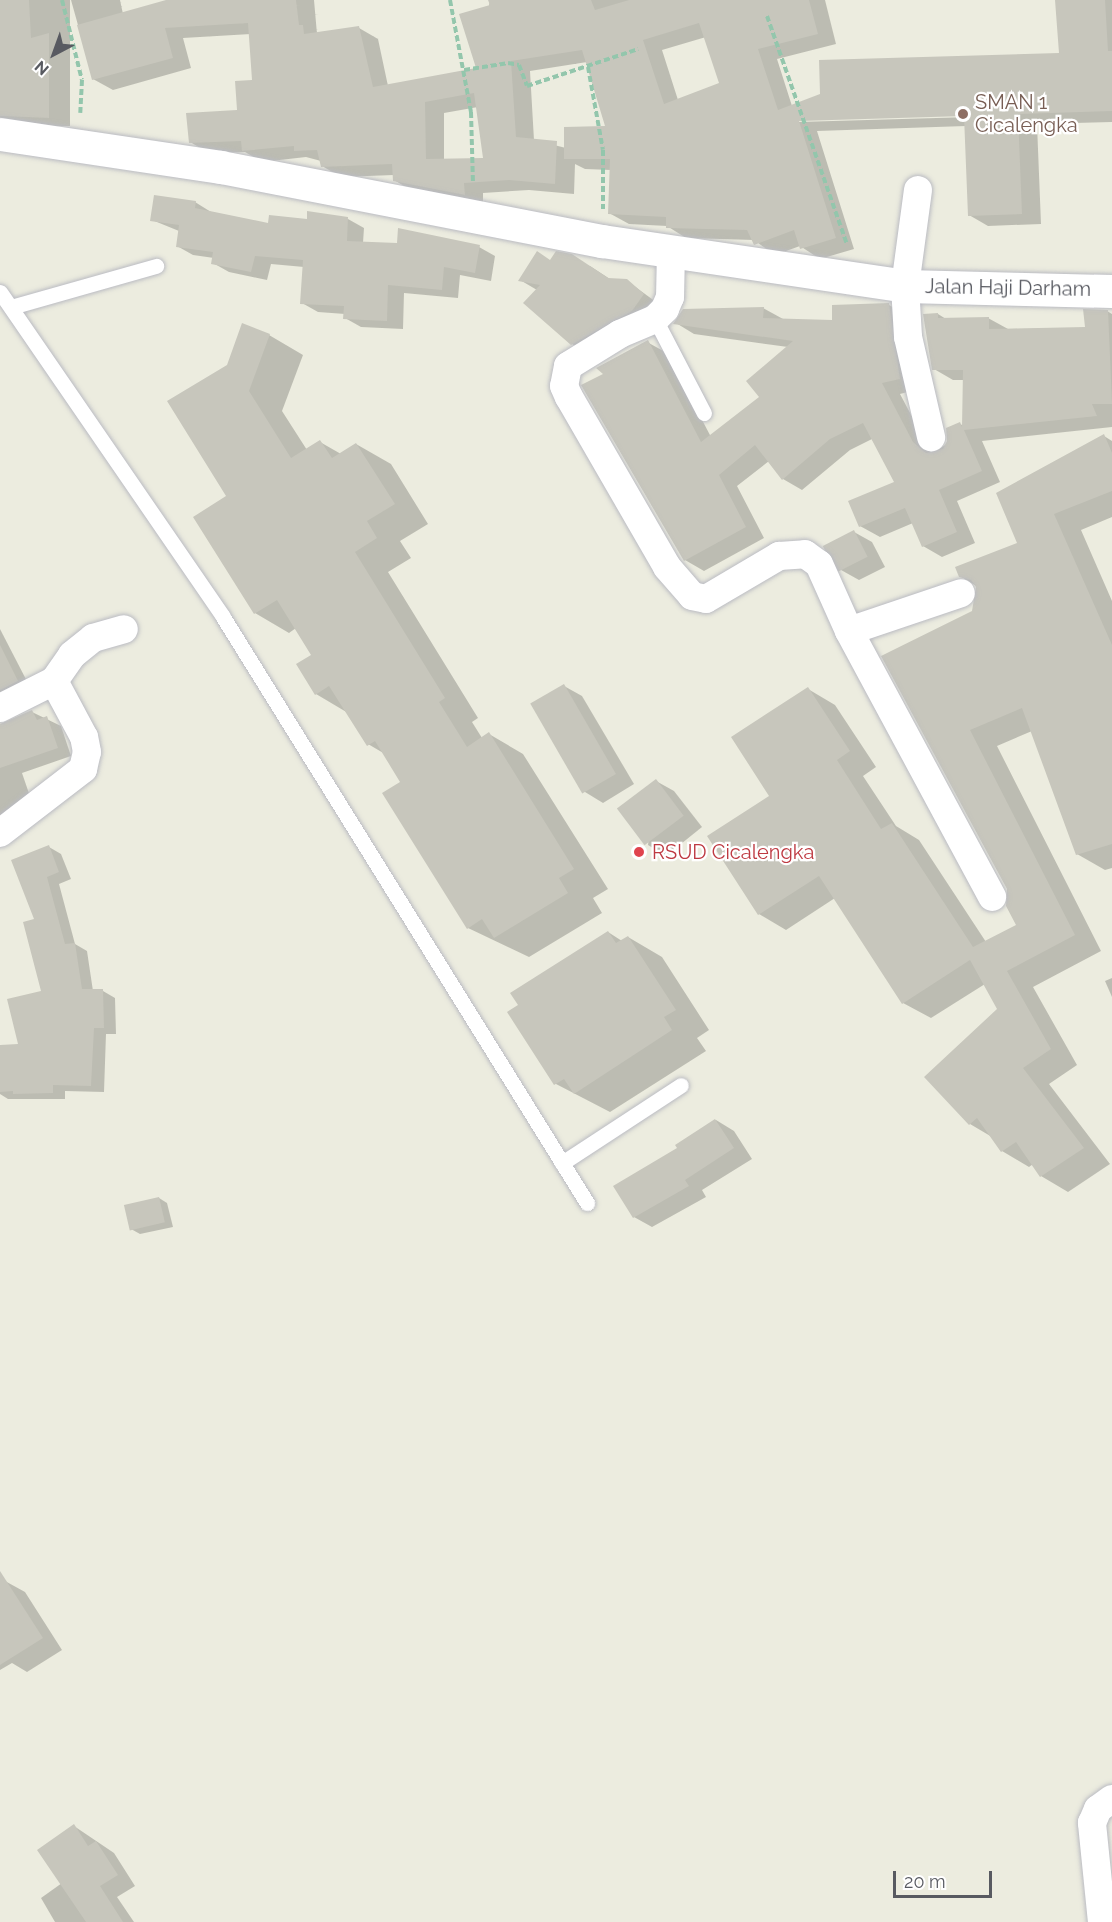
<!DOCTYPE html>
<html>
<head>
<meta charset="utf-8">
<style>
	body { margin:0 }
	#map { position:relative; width:1112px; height:1922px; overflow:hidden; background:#ececdf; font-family:Raleway,sans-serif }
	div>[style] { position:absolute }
	.shadow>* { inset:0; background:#0003; transform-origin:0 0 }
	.building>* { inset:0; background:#c7c6bc; transform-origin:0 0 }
	.path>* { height:4px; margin-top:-2px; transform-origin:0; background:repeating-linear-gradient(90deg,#93c6ac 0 6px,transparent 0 9px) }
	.roads { filter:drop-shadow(0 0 2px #babbc2) drop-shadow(0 0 2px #babbc2) }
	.service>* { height:15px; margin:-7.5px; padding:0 7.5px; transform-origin:7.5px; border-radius:7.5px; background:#fff }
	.minor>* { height:28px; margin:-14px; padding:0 14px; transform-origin:14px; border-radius:14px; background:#fff }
	.tertiary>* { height:33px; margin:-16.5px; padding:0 16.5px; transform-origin:16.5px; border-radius:16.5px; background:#fff }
	.dots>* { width:16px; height:16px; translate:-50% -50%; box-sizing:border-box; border:3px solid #fff; border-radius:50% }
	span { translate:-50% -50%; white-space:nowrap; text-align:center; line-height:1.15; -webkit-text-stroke:4.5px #fff; paint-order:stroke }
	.education-label { font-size:20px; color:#785e54 }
	.left { translate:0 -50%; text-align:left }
	.street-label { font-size:20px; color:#585a61 }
	.health-label { font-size:20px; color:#be3a42 }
	.north { position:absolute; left:24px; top:24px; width:60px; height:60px; -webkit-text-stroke:4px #fff; paint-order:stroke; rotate:221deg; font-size:16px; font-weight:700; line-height:24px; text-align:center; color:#585a61 }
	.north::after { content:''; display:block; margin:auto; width:21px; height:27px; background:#585a61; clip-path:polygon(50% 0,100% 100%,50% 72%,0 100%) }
	.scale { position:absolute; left:893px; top:1871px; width:99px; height:27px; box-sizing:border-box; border:3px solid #585a61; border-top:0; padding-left:8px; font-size:18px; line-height:21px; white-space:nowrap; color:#585a61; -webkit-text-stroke:4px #fff; paint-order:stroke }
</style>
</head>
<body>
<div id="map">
	<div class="shadow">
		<i style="left:0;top:0;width:70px;height:126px"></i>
		<i style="clip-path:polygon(evenodd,71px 0,120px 0,123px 14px,172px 0,314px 0,317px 34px,359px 28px,378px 39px,388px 86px,478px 69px,490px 0,825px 0,836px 44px,777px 59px,792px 106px,1060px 54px,1057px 0,1112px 0,1112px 122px,1037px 124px,1041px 224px,988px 226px,969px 215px,966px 126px,817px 131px,854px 249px,820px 259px,800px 246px,775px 255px,754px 240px,686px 238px,667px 226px,629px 224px,609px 213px,611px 170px,585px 169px,575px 164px,574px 194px,529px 190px,483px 193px,483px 205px,414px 192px,394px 180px,394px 175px,341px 177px,322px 166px,321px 161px,306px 157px,262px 162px,245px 152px,209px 153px,190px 142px,239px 111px,254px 81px,251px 34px,183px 38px,191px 68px,113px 90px,93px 79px,71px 0,706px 37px,720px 84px,678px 100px,662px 50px,706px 37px,71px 0,587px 62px,607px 128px,566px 148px,534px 140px,530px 71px,587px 62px,71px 0,478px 107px,484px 159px,444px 160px,444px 113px,478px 107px,71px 0,971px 114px,971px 117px,798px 122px,801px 119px,971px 114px)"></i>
		<i style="clip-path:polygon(195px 202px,211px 212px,269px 224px,308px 220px,309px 213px,348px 219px,364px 228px,363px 243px,479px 247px,495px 256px,491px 281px,460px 275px,458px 298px,404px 293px,403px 329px,361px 327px,345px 318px,345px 314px,318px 312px,302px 303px,304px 267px,271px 264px,267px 280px,229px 272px,213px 263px,214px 258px,193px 255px,177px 246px,179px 231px,152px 220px)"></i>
		<i style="clip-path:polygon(551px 262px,590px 266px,610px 279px,626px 280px,660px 305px,589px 354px,572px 344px,537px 290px,520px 280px)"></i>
		<i style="clip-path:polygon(889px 305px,908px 316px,919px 389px,900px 394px,932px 454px,948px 443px,960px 424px,964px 426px,964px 380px,953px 380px,934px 369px,938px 314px,946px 319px,988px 318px,1008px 329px,1087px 328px,1107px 311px,1112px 314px,1112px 427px,982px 441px,1000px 482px,957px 501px,975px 543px,942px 557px,923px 546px,913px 523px,880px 537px,860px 526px,896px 482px,872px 439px,850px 450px,802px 490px,783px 479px,769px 461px,737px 486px,764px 538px,704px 571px,685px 560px,606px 374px,647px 342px,667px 353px,711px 437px,762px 397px,788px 347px,694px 334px,676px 323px,763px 308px,783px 319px,834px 322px)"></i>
		<i style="clip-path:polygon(269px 335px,303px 355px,282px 411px,307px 450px,320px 442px,341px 454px,356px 444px,391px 464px,428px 524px,400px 541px,411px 558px,388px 572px,478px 718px,472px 722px,482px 738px,489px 734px,523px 754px,608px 889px,593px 898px,602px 913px,529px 957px,468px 928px,403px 783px,385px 754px,368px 744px,348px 713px,316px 694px,313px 655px,296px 628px,289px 633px,255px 613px,229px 497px,228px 366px)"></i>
		<i style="clip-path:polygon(1104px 436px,1112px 441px,1112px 517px,1081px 530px,1112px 601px,1112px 868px,1105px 870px,1077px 854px,1032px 731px,997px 746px,1101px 951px,1033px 987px,1077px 1065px,1049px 1084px,1110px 1164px,1068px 1192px,1041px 1176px,1033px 1164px,1029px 1167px,1002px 1151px,992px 1137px,970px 1124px,999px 1010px,985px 984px,931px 1018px,903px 1003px,835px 898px,786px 930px,759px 914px,771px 797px,808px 689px,835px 705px,876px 767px,863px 776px,896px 826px,919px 840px,986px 942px,1018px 925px,1008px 889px,883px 657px,973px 612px,978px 587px,960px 576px,1019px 544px)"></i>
		<i style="clip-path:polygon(854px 532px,872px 542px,885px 567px,859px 580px,841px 570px)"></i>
		<i style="clip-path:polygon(0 629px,31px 689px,0 712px)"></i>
		<i style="clip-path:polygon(564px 686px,582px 696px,634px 784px,603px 803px,585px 792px)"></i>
		<i style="clip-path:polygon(32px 712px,61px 726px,71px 756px,22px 773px,33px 805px,0 819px,0 726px)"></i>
		<i style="clip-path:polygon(656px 781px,674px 791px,702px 827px,666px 856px,648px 845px)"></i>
		<i style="clip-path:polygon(49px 847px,61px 854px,71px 879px,59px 884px,75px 944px,87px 951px,93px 991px,103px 991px,115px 998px,116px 1034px,106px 1034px,104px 1092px,65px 1091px,65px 1099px,8px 1099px,0 1094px,0 1047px,20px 1046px,43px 992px,36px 920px)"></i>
		<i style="clip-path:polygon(608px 932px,622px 941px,628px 937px,662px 957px,709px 1030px,697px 1038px,706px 1051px,610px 1112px,556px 1084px,509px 1013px)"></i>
		<i style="clip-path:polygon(1112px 978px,1112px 997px,1105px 981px)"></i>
		<i style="clip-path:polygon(716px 1120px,734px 1131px,752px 1159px,702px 1190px,706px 1197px,652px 1227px,634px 1217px,679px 1149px)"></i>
		<i style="clip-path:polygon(159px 1198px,167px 1203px,173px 1227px,140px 1234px,131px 1229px)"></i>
		<i style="clip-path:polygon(5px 1581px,25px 1592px,62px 1650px,27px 1672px,12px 1663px,0 1670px,0 1584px)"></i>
		<i style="clip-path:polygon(74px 1826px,114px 1853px,135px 1886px,117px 1897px,134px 1922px,55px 1922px,41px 1898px,62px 1883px)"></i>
	</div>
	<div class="building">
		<i style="clip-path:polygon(0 0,29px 0,31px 38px,49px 33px,49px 118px,0 116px)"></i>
		<i style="clip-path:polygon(evenodd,166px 0,296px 0,299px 25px,303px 25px,304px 34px,359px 26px,373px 87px,476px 68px,459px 14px,490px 5px,488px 0,591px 0,595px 10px,629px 0,809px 0,818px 34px,758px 49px,778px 110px,820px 94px,819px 60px,1059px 53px,1055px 0,1105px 0,1108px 51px,1112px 51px,1112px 111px,1018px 114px,1022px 214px,968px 216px,964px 116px,799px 121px,836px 238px,800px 249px,794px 230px,754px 245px,747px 230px,666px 228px,666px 217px,608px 214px,610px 159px,564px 159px,564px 127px,605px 126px,582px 50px,511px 61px,516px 137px,557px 141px,555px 184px,509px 180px,464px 183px,465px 195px,393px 181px,392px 164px,321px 167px,317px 150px,294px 151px,294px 146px,242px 151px,241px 141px,189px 143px,186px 113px,237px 110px,235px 81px,252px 80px,248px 23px,165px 28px,173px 58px,92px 80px,77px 25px,166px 0,699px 23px,719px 83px,664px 104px,643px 40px,699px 23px,166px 0,474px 93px,483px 158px,426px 159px,425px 102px,474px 93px)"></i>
		<i style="clip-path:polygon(154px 195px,196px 201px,195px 208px,268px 223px,269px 215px,307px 219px,307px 211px,348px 217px,347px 241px,397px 243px,398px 228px,480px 245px,475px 273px,444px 267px,442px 290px,388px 285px,387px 321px,343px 319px,344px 306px,300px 304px,303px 260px,255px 256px,251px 272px,211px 264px,213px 252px,176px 247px,179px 225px,150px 221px)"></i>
		<i style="clip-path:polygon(537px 251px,550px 260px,556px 251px,572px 254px,608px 278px,627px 279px,644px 294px,632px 311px,571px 345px,523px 303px,540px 285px,518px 281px)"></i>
		<i style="clip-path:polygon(889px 303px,900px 379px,882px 383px,913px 442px,926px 453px,943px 449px,947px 441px,946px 428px,960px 422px,962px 427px,963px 370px,932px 370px,923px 314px,938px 313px,938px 318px,989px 317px,989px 329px,1085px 327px,1083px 309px,1108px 310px,1112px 404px,1092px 404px,1097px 416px,964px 430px,982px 471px,939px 490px,957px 532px,922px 547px,905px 508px,859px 527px,848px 501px,894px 482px,863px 423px,830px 439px,782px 480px,755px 445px,719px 475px,746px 527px,684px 561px,581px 385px,603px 374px,596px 368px,648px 340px,701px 442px,759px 397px,746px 381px,793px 341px,673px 324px,683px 309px,764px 307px,763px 318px,832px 320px,832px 305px)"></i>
		<i style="clip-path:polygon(242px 323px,270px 334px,249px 391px,291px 458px,320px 440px,332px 458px,356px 443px,395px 504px,367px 521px,377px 538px,355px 552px,445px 698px,439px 702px,467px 747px,489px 732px,574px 869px,559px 878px,568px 893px,494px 938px,482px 919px,467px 929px,382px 793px,400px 782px,375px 741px,367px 746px,329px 686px,315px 695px,296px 664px,311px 655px,277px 600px,254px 614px,193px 517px,226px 496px,167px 401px,227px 365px)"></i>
		<i style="clip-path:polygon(1104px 434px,1112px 453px,1112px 491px,1054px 514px,1112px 645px,1112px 844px,1076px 855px,1022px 708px,970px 730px,1075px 935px,1007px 971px,1051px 1049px,1023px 1068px,1084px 1148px,1040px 1177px,1016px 1142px,1001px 1152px,977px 1118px,969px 1125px,924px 1077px,997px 1009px,970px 960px,902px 1004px,819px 876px,758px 915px,707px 836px,769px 796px,731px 737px,808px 687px,850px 751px,837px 760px,881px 829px,892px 823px,973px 947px,1016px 925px,1006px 906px,1007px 889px,881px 656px,972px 611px,976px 587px,971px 580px,959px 577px,955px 567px,1017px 543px,996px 493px)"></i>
		<i style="left:854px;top:530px;width:30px;height:35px;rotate:63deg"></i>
		<i style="clip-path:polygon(0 645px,18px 681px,0 690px)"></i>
		<i style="left:564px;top:684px;width:104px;height:39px;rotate:60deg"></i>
		<i style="clip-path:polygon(32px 710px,37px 720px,47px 716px,58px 748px,0 768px,0 724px)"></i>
		<i style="left:656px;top:779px;width:46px;height:49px;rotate:53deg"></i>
		<i style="clip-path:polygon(49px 845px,59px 872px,47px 877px,65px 944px,75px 943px,82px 989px,103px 989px,104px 1028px,94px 1028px,91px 1086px,53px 1085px,53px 1093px,13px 1094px,13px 1091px,0 1092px,0 1045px,18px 1044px,7px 999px,41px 991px,23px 922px,34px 919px,11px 860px)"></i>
		<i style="clip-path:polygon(608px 931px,616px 943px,628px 936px,676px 1010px,664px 1017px,672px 1030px,574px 1094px,564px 1079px,554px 1085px,507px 1012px,518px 1005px,510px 993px)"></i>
		<i style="clip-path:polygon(715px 1119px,734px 1148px,685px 1180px,689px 1186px,633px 1218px,613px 1186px,677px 1148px,675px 1145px)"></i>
		<i style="left:159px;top:1197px;width:26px;height:36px;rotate:77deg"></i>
		<i style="clip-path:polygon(0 1571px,43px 1638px,0 1665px)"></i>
		<i style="clip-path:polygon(74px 1824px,88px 1846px,96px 1841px,118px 1875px,100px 1886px,123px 1922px,86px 1922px,37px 1850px)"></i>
	</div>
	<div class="path">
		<i style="left:62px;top:0;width:82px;rotate:76deg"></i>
		<i style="left:82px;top:80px;width:33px;rotate:93deg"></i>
		<i style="left:450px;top:0;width:114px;rotate:79.4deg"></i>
		<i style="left:471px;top:112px;width:71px;rotate:88.4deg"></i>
		<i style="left:767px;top:16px;width:242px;rotate:70.7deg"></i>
		<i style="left:588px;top:67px;width:84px;rotate:79.8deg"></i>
		<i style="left:603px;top:150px;width:59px;rotate:90deg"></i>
		<i style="left:464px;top:70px;width:45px;rotate:-9deg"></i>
		<i style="left:508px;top:63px;width:11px;rotate:10deg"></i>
		<i style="left:519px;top:65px;width:22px;rotate:69deg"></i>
		<i style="left:527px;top:86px;width:117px;rotate:-18.4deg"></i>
	</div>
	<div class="roads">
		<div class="service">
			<i style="left:0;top:292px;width:394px;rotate:55.5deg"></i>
			<i style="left:223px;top:617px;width:690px;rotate:58.15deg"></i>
			<i style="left:11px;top:307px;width:151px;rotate:-15.8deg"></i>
			<i style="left:655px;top:319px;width:106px;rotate:62.5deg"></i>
			<i style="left:562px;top:1163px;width:142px;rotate:-33.2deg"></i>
		</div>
		<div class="minor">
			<i style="left:918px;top:190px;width:97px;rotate:97.7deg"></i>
			<i style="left:905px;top:286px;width:51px;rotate:86.6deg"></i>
			<i style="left:908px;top:337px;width:103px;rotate:77deg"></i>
			<i style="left:671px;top:251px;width:46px;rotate:91.2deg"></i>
			<i style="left:670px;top:297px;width:13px;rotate:113deg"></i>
			<i style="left:665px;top:309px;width:14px;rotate:135deg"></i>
			<i style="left:655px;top:319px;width:38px;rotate:157deg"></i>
			<i style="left:620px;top:334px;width:61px;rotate:148.4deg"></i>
			<i style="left:568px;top:366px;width:20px;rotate:101deg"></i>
			<i style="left:564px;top:386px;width:12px;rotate:66deg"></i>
			<i style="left:569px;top:397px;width:196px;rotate:60deg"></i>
			<i style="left:667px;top:567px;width:38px;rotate:49deg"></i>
			<i style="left:692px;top:596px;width:14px;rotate:12deg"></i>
			<i style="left:706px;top:599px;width:85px;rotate:-30.5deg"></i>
			<i style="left:779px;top:556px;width:26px;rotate:-4deg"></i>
			<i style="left:805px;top:554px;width:17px;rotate:36deg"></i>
			<i style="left:819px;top:564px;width:73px;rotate:65.9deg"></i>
			<i style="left:849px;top:631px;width:302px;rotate:61.7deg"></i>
			<i style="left:849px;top:631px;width:118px;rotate:-18.7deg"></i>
			<i style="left:0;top:708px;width:60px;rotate:-26.6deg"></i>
			<i style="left:54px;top:681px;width:32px;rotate:-55deg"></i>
			<i style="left:72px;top:655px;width:27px;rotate:-39deg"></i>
			<i style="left:93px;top:638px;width:32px;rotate:-16deg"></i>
			<i style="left:0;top:833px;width:105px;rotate:-37.6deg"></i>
			<i style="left:83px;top:769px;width:17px;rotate:-77deg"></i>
			<i style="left:87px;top:752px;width:15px;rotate:-101deg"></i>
			<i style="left:84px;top:737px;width:64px;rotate:-118.2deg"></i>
			<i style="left:1102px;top:1922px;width:100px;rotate:-95.8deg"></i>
			<i style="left:1092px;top:1823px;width:15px;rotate:-67deg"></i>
			<i style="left:1098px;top:1809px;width:17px;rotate:-36deg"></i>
		</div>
		<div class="tertiary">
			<i style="left:0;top:134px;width:223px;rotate:8.5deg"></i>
			<i style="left:221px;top:167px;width:388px;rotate:11deg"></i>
			<i style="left:602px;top:241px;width:306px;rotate:8.4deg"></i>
			<i style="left:905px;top:286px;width:207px;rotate:1.4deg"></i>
		</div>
	</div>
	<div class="dots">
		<i style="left:963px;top:114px;background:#8d6e63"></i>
		<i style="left:639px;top:852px;background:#e0444e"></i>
	</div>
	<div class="education-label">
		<span class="left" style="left:975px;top:114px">SMAN 1<br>Cicalengka</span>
	</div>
	<div class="street-label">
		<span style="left:1008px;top:288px;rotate:1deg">Jalan Haji Darham</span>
	</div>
	<div class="health-label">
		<span class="left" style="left:652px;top:852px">RSUD Cicalengka</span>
	</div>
	<div class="north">N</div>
	<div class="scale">20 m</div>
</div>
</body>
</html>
